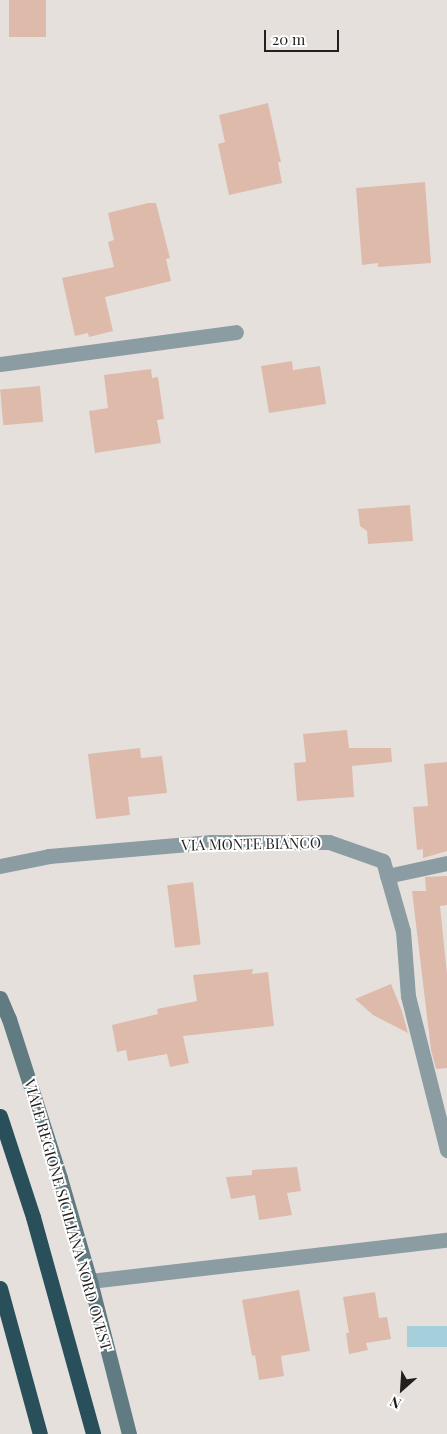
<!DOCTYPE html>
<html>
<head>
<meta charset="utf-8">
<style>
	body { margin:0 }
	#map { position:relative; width:447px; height:1434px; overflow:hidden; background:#e6e0dd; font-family:"Playfair Display",serif }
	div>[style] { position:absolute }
	.water>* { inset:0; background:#a5cfdb; transform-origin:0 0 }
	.building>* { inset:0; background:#debaab; transform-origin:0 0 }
	.street>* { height:15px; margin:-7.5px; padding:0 7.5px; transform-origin:7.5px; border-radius:7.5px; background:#8b9ca2 }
	.secondary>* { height:15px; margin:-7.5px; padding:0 7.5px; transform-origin:7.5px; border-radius:7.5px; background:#617b83 }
	.highway>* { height:15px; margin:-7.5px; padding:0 7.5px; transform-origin:7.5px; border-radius:7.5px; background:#294f5a }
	span { translate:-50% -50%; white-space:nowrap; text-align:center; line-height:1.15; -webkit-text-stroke:4px #fff; paint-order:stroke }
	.street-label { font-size:15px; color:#221f1e }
	.north { position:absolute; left:377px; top:1364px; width:50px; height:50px; -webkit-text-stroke:4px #fff; paint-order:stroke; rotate:206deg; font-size:14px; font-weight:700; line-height:20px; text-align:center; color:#221f1e }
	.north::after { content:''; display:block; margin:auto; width:18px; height:22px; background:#221f1e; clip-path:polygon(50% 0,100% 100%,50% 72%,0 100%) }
	.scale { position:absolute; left:264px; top:30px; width:75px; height:22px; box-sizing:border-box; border:2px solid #221f1e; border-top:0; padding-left:6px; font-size:15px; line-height:18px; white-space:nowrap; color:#221f1e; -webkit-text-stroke:4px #fff; paint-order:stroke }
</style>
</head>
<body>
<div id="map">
	<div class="water">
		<i style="left:447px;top:1326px;width:21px;height:40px;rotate:90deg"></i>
	</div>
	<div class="building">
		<i style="left:9px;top:0;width:37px;height:37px"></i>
		<i style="clip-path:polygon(268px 103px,281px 162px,278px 162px,282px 183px,229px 195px,218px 144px,225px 142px,219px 115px)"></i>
		<i style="clip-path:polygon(425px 182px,431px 263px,378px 267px,378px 263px,362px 265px,356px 188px)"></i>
		<i style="clip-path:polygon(148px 203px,156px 203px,170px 258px,166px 259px,171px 281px,105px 297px,113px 331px,89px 337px,88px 333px,75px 336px,62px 278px,114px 267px,108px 242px,114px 240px,108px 213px)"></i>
		<i style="clip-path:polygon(292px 361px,293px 370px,320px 366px,326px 404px,269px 413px,261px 366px)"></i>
		<i style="clip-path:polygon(151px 369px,152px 378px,158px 377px,164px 419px,157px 420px,161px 443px,95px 453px,89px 411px,108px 408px,104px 375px)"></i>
		<i style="left:40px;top:386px;width:36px;height:40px;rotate:85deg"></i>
		<i style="clip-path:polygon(410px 505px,413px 541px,368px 544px,367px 531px,360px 526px,358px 509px)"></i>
		<i style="clip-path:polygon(347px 730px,349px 748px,391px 748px,392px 762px,352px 766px,354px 797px,297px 801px,294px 763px,306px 762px,303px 734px)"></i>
		<i style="clip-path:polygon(140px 748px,141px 758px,162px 756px,167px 793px,128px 797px,130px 815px,96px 819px,88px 754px)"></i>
		<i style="clip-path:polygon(447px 762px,447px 851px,423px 858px,423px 849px,417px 850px,413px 807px,428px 806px,424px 764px)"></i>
		<i style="clip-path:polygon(447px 876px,447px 905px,440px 906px,447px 974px,447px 1068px,436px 1069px,431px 1050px,412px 891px,426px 891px,425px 877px)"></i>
		<i style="left:193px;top:882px;width:63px;height:26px;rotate:83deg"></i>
		<i style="clip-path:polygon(253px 969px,252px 974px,268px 972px,274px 1026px,183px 1036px,189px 1063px,170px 1067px,167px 1054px,128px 1061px,126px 1050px,117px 1052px,112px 1025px,158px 1014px,157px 1009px,197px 1001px,193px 975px)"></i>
		<i style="clip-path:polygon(391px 984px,402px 1011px,408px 1033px,373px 1015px,355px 999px)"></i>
		<i style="clip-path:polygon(297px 1167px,301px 1191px,287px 1193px,292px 1215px,259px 1220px,255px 1195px,231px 1199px,226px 1177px,252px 1175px,252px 1170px)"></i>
		<i style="clip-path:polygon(299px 1290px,310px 1351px,281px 1356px,284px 1376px,259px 1380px,255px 1355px,252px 1356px,242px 1300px)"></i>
		<i style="clip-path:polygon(375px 1292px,379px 1318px,387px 1317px,391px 1339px,366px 1343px,368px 1350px,349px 1354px,346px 1333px,349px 1333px,343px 1297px)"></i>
	</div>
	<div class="street">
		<i style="left:0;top:364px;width:238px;rotate:-7.7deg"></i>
		<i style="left:0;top:866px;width:50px;rotate:-11.5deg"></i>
		<i style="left:49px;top:856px;width:163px;rotate:-4.9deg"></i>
		<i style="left:211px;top:842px;width:118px"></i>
		<i style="left:329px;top:842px;width:57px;rotate:19.4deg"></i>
		<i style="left:383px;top:861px;width:73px;rotate:74.1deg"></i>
		<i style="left:403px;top:931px;width:65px;rotate:85.6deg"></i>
		<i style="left:408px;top:996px;width:159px;rotate:75.8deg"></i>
		<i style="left:387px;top:876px;width:61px;rotate:-12.2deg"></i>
		<i style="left:90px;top:1281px;width:359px;rotate:-6.6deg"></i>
	</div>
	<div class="secondary">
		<i style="left:0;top:998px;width:23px;rotate:67deg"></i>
		<i style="left:9px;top:1019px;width:167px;rotate:72.2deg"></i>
		<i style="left:60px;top:1178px;width:107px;rotate:73.8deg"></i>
		<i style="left:90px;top:1281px;width:158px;rotate:75.7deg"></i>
	</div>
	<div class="highway">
		<i style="left:0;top:1116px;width:106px;rotate:71.9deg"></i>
		<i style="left:33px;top:1217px;width:225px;rotate:74.5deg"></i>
		<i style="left:0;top:1288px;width:151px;rotate:74.7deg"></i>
	</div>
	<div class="street-label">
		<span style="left:251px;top:844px;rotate:-1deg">VIA MONTE BIANCO</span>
		<span style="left:68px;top:1215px;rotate:74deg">VIALE REGIONE SICILIANA NORD OVEST</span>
	</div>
	<div class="north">N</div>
	<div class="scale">20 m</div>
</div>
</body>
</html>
